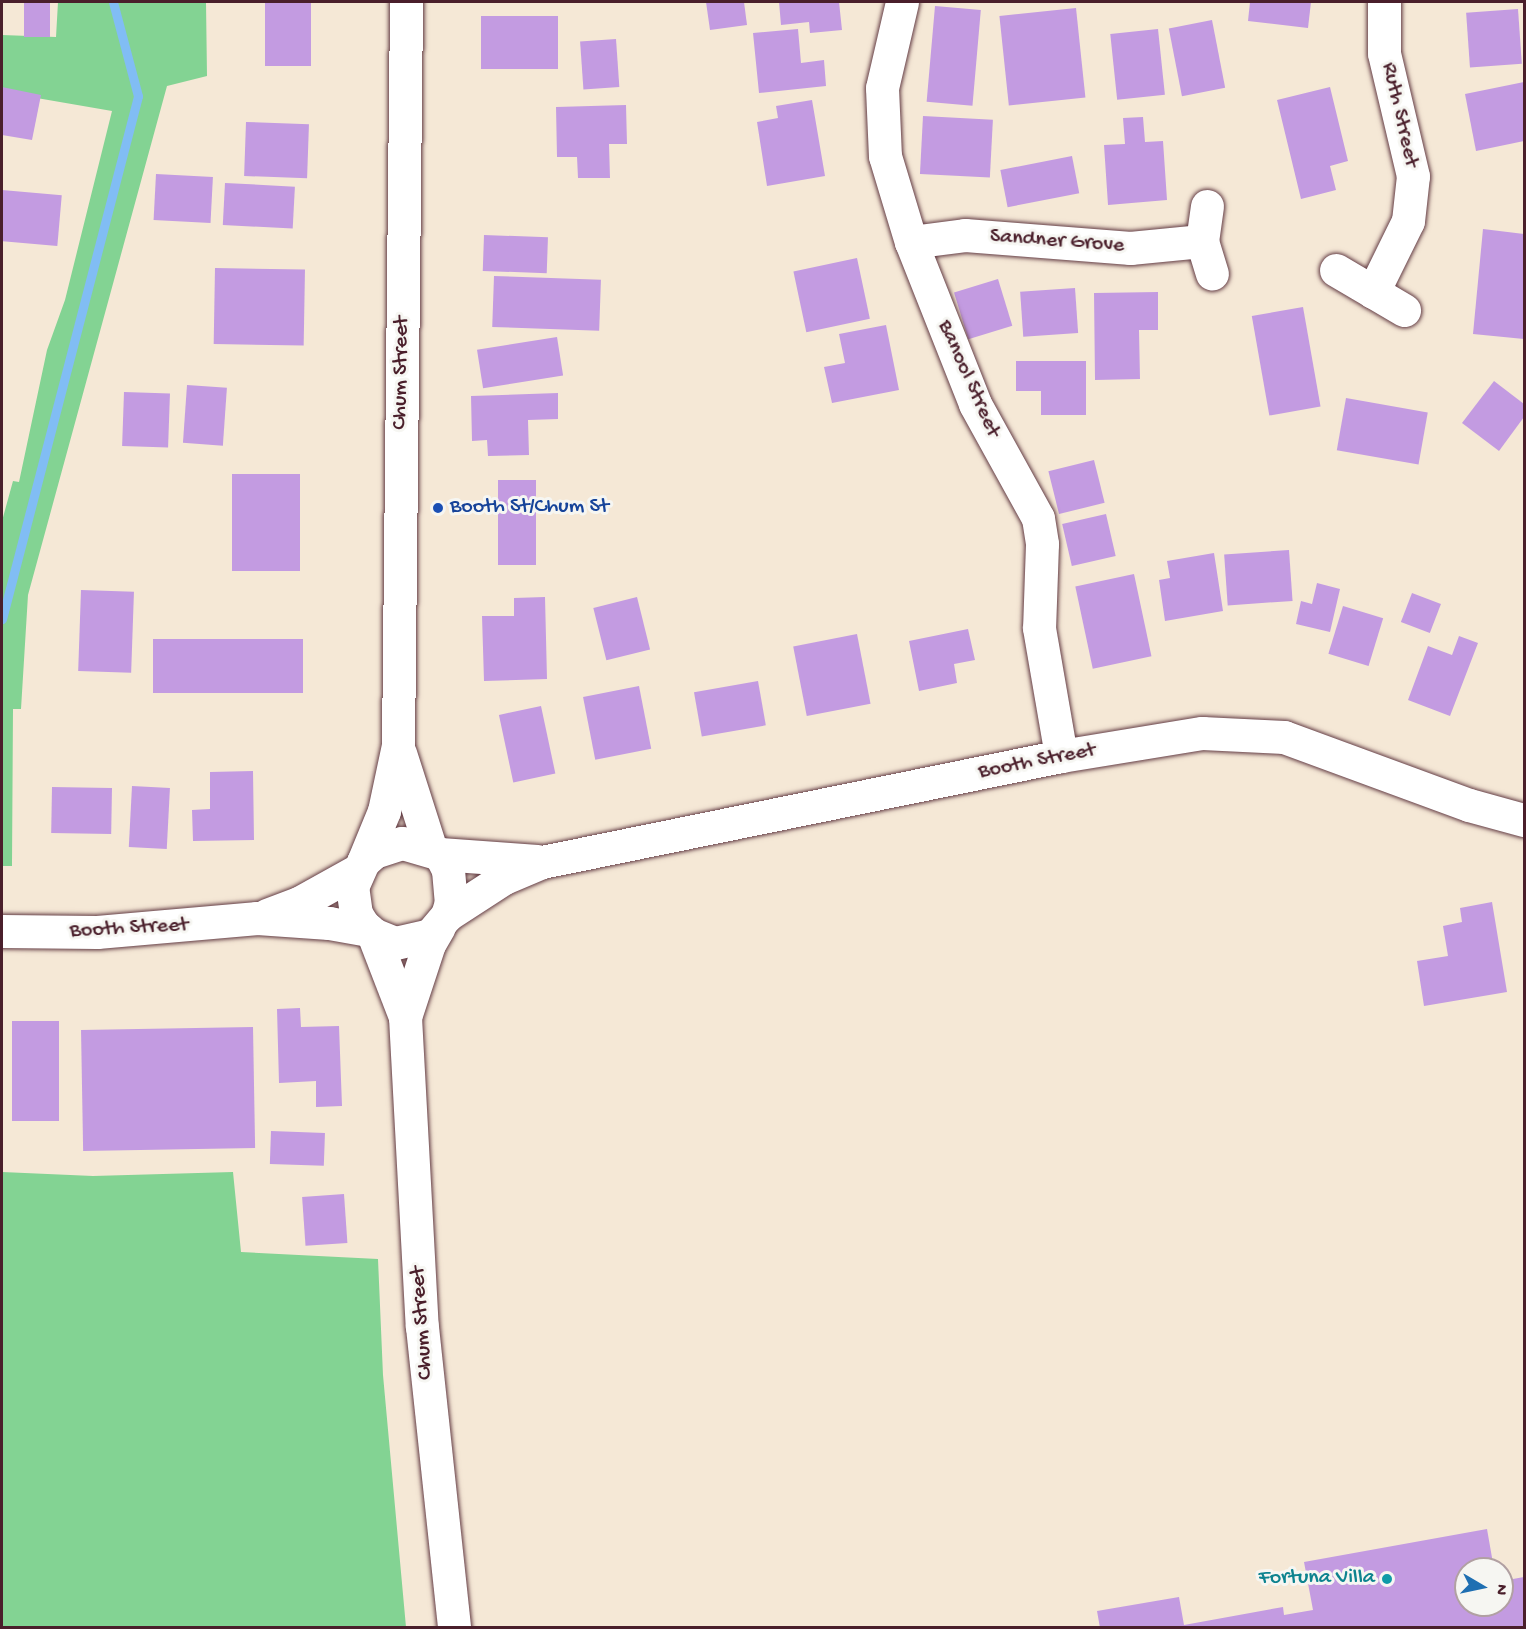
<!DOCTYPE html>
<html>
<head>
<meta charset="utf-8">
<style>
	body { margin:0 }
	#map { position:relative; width:1526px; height:1629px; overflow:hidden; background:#f5e8d6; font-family:"Gochi Hand",sans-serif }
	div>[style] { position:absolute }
	.green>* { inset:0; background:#83d393 }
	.stream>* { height:9px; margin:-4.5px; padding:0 4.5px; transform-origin:4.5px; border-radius:4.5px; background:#81bdf4 }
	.building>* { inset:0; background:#c39be1; transform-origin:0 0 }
	.roads { filter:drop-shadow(0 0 2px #643d45) drop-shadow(0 0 2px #643d45) }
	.minor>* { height:33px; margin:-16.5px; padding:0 16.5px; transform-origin:16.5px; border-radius:16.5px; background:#fff }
	.dots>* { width:16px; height:16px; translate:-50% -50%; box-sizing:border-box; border:3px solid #f6f6f2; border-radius:50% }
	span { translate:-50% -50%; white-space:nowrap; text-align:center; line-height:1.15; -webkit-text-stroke:6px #f6f6f2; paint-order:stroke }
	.street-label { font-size:22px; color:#4a1f2b }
	.transit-label { font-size:22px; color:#164399 }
	.left { translate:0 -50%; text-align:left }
	.culture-label { font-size:22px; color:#0d838f }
	.right { translate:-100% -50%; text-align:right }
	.frame { position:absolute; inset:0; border:3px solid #4a1f2b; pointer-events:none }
	.north { position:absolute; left:1454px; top:1557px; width:60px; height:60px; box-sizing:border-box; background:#f6f6f2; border:2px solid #b1a0a2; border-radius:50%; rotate:99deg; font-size:16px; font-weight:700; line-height:24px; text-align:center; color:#4a1f2b }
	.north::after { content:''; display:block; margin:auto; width:21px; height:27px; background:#1f6fb2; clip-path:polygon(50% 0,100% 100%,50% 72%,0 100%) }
</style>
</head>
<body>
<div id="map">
	<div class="green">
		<i style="clip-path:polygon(58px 2px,206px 2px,207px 76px,167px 86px,28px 595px,21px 709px,13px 709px,12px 866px,2px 866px,2px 521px,13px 481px,19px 482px,47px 350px,65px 300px,112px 111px,2px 92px,2px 35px,56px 37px)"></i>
		<i style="clip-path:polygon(2px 1172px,93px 1176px,233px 1172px,241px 1252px,378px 1259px,383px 1375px,406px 1627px,2px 1627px)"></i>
	</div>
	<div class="stream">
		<i style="left:2px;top:619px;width:540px;rotate:-75.42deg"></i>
		<i style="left:138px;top:96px;width:97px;rotate:-104.9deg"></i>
	</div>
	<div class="building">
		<i style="left:24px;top:2px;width:26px;height:35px"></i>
		<i style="left:265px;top:2px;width:46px;height:64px"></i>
		<i style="clip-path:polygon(706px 2px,744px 2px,747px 25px,710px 30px)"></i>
		<i style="clip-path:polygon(779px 2px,839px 2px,842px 30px,810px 33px,809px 22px,781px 25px)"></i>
		<i style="clip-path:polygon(1250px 2px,1311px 2px,1308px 28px,1248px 21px)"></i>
		<i style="left:935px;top:6px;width:46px;height:96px;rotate:5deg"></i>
		<i style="left:1076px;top:8px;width:90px;height:77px;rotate:84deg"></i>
		<i style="left:1518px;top:9px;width:55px;height:52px;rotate:86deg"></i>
		<i style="left:481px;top:16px;width:77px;height:53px"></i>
		<i style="left:1212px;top:20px;width:69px;height:44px;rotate:79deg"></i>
		<i style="clip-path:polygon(798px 29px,801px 63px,824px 60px,826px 86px,759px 93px,753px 33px)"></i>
		<i style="left:1158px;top:29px;width:66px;height:48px;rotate:84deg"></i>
		<i style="left:616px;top:39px;width:48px;height:36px;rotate:86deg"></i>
		<i style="clip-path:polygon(1524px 82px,1524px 141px,1476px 151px,1465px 94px)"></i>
		<i style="clip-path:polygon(2px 87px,41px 95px,32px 140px,2px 135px)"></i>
		<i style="clip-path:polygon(1330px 87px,1348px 161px,1330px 166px,1336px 190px,1301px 199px,1277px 100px)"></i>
		<i style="clip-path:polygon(812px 100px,825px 176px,767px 186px,757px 122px,778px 118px,776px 106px)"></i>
		<i style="clip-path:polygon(626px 105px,627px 144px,609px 144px,610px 178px,578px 178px,577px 157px,557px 157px,556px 107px)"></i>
		<i style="left:923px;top:116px;width:70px;height:58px;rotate:3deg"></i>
		<i style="clip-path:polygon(1143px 117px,1145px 142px,1163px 141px,1167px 200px,1108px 205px,1104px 145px,1125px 144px,1123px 118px)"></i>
		<i style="left:246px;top:122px;width:63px;height:54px;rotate:2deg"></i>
		<i style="left:1072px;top:156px;width:38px;height:73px;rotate:79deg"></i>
		<i style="left:156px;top:174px;width:57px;height:46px;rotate:3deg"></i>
		<i style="left:225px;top:183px;width:70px;height:42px;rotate:3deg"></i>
		<i style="left:2px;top:190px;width:60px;height:51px;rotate:5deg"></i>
		<i style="clip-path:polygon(1483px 229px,1524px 234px,1524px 339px,1473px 334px)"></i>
		<i style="left:484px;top:235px;width:64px;height:36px;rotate:2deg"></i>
		<i style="left:857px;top:258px;width:62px;height:65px;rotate:78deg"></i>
		<i style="left:215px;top:268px;width:90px;height:76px;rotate:1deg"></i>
		<i style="left:494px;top:276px;width:107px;height:51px;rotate:2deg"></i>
		<i style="left:998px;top:279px;width:49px;height:46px;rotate:73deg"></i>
		<i style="left:1075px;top:288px;width:45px;height:55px;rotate:86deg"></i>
		<i style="clip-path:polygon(1158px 292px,1158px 330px,1139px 330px,1140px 379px,1095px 380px,1094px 293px)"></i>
		<i style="left:1303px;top:307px;width:101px;height:52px;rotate:80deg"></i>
		<i style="clip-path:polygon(886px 325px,899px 390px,832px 403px,824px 367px,845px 363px,839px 334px)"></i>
		<i style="left:557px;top:337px;width:39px;height:81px;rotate:81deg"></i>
		<i style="clip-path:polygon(1016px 361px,1086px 361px,1086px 415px,1041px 415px,1041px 391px,1016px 391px)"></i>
		<i style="clip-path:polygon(1494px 381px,1524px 404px,1524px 417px,1499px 451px,1462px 423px)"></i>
		<i style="left:187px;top:385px;width:40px;height:58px;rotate:4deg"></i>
		<i style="left:124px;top:392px;width:46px;height:54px;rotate:2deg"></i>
		<i style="clip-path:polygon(558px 393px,558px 419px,528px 420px,529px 455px,488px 456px,487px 440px,472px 441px,471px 396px)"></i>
		<i style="left:1346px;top:398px;width:83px;height:53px;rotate:10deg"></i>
		<i style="left:1094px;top:460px;width:44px;height:47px;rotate:76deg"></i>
		<i style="left:232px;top:474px;width:68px;height:97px"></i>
		<i style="left:498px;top:480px;width:38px;height:85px"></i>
		<i style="left:1106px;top:514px;width:43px;height:45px;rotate:77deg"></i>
		<i style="left:1289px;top:550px;width:51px;height:65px;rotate:86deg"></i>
		<i style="clip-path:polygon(1214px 553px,1223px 611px,1165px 621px,1159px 580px,1170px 578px,1167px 561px)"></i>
		<i style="left:1134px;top:574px;width:84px;height:60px;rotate:78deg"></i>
		<i style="clip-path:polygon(1317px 583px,1340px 589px,1330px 632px,1296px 624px,1301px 601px,1312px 604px)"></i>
		<i style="left:81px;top:590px;width:53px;height:81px;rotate:2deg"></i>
		<i style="left:1412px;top:593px;width:31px;height:31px;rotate:21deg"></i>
		<i style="clip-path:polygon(545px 597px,547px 679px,484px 681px,482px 616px,514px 616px,514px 598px)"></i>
		<i style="left:637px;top:597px;width:54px;height:45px;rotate:76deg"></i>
		<i style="left:1343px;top:606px;width:42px;height:50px;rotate:17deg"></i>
		<i style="clip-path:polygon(968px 629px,975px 660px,954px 664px,957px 683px,919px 691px,909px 641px)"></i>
		<i style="left:857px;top:634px;width:71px;height:65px;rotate:79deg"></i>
		<i style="clip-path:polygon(1459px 636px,1478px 643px,1450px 716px,1408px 700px,1428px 646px,1452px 655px)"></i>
		<i style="left:153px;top:639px;width:150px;height:54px"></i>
		<i style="left:758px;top:681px;width:45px;height:65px;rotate:80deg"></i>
		<i style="left:639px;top:686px;width:64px;height:57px;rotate:79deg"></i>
		<i style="left:541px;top:706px;width:69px;height:43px;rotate:78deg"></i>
		<i style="clip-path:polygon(253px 771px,254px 840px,193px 841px,192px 810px,210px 809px,210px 772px)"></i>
		<i style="left:132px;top:786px;width:38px;height:61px;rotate:3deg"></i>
		<i style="left:52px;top:787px;width:60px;height:46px;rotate:1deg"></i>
		<i style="clip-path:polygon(1492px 902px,1507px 992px,1424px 1006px,1417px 961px,1448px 956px,1443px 926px,1462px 922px,1460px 908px)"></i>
		<i style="clip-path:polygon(300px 1008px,301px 1027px,339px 1026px,342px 1106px,316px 1107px,316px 1081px,279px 1083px,277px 1009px)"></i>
		<i style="left:59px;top:1021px;width:100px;height:47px;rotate:90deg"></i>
		<i style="left:253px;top:1027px;width:121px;height:172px;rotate:89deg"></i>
		<i style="left:271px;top:1131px;width:54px;height:33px;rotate:2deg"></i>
		<i style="left:344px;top:1194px;width:49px;height:42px;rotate:86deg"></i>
		<i style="clip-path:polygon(1487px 1529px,1494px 1569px,1466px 1569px,1466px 1605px,1502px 1605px,1502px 1581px,1524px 1577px,1524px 1628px,1100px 1628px,1097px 1611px,1179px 1597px,1184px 1625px,1283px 1607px,1284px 1615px,1313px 1610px,1304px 1562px)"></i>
	</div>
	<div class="roads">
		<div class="minor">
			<i style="left:902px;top:2px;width:88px;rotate:103.1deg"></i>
			<i style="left:882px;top:88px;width:68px;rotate:87.5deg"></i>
			<i style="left:885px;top:156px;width:90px;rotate:73.2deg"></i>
			<i style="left:911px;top:242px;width:174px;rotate:68.4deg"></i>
			<i style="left:975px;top:404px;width:130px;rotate:61.1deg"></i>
			<i style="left:1038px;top:518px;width:26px;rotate:81deg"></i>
			<i style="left:1042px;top:544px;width:84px;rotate:92deg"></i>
			<i style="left:1039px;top:628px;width:130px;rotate:80.2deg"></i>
			<i style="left:1207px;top:206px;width:35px;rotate:98deg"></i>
			<i style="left:1202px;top:241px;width:34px;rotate:73deg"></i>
			<i style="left:911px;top:242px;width:54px;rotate:-7.4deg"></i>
			<i style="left:965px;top:235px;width:166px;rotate:4.5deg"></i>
			<i style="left:1130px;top:248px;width:72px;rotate:-5.6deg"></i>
			<i style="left:1336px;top:270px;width:79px;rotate:30.5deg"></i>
			<i style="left:1373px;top:292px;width:79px;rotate:-63.8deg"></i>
			<i style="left:1408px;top:221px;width:45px;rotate:-83.7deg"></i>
			<i style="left:1413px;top:176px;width:126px;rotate:-103.3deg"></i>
			<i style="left:1384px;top:53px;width:51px;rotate:-90deg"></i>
			<i style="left:400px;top:753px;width:102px;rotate:72.3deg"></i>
			<i style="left:402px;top:843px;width:40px;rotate:16deg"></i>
			<i style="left:440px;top:854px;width:18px;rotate:63deg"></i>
			<i style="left:448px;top:870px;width:32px;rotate:85deg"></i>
			<i style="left:451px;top:902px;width:14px;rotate:107deg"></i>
			<i style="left:447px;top:915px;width:26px;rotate:130deg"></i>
			<i style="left:430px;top:935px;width:36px;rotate:167deg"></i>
			<i style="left:395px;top:943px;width:24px;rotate:-158deg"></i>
			<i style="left:373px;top:934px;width:13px;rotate:-138deg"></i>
			<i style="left:363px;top:925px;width:13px;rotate:-122deg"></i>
			<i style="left:356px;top:914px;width:27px;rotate:-98deg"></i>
			<i style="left:352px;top:887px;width:27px;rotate:-66deg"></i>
			<i style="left:363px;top:862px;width:15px;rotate:-42deg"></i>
			<i style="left:374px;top:852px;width:29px;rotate:-18deg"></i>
			<i style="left:440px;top:854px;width:97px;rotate:4.1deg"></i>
			<i style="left:363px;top:862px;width:55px;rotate:-67.6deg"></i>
			<i style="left:384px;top:811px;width:67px;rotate:-78deg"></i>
			<i style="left:398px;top:745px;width:743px;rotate:-89.38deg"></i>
			<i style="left:267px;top:915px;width:34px;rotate:-21deg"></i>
			<i style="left:299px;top:903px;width:68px;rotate:-29.2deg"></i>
			<i style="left:447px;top:915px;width:68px;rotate:-33deg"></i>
			<i style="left:504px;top:878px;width:41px;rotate:-22.8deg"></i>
			<i style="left:542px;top:862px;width:530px;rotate:-11.54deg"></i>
			<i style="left:1061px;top:756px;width:143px;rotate:-9.3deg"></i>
			<i style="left:1202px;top:733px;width:82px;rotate:2.8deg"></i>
			<i style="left:1284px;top:737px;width:197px;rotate:20.2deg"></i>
			<i style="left:1469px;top:805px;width:57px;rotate:15.3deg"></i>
			<i style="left:2px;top:931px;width:95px;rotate:0.6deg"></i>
			<i style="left:97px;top:932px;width:161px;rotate:-5deg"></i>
			<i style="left:257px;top:918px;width:72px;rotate:4deg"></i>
			<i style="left:329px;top:923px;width:40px;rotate:10deg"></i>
			<i style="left:373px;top:934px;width:89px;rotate:68.9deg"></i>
			<i style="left:405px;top:1017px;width:310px;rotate:86.9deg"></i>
			<i style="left:422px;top:1327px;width:303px;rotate:83.9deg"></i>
			<i style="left:405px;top:1017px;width:77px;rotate:-71.8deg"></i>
			<i style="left:429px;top:944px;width:20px;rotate:-60deg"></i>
		</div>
	</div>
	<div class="dots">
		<i style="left:438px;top:508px;background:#1a4fb4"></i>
		<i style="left:1387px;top:1579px;background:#0f9aa8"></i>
	</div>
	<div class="street-label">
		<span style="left:1399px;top:115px;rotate:77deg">Ruth Street</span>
		<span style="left:1057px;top:242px;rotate:4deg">Sandner Grove</span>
		<span style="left:402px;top:373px;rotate:-89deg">Chum Street</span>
		<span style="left:968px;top:379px;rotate:66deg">Banool Street</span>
		<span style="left:1037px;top:762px;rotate:-11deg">Booth Street</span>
		<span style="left:129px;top:929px;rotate:-3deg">Booth Street</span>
		<span style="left:423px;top:1323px;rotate:-94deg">Chum Street</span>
	</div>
	<div class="transit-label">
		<span class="left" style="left:450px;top:508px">Booth St/Chum St</span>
	</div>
	<div class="culture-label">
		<span class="right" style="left:1375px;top:1579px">Fortuna Villa</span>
	</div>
	<div class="frame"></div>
	<div class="north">N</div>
</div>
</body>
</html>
